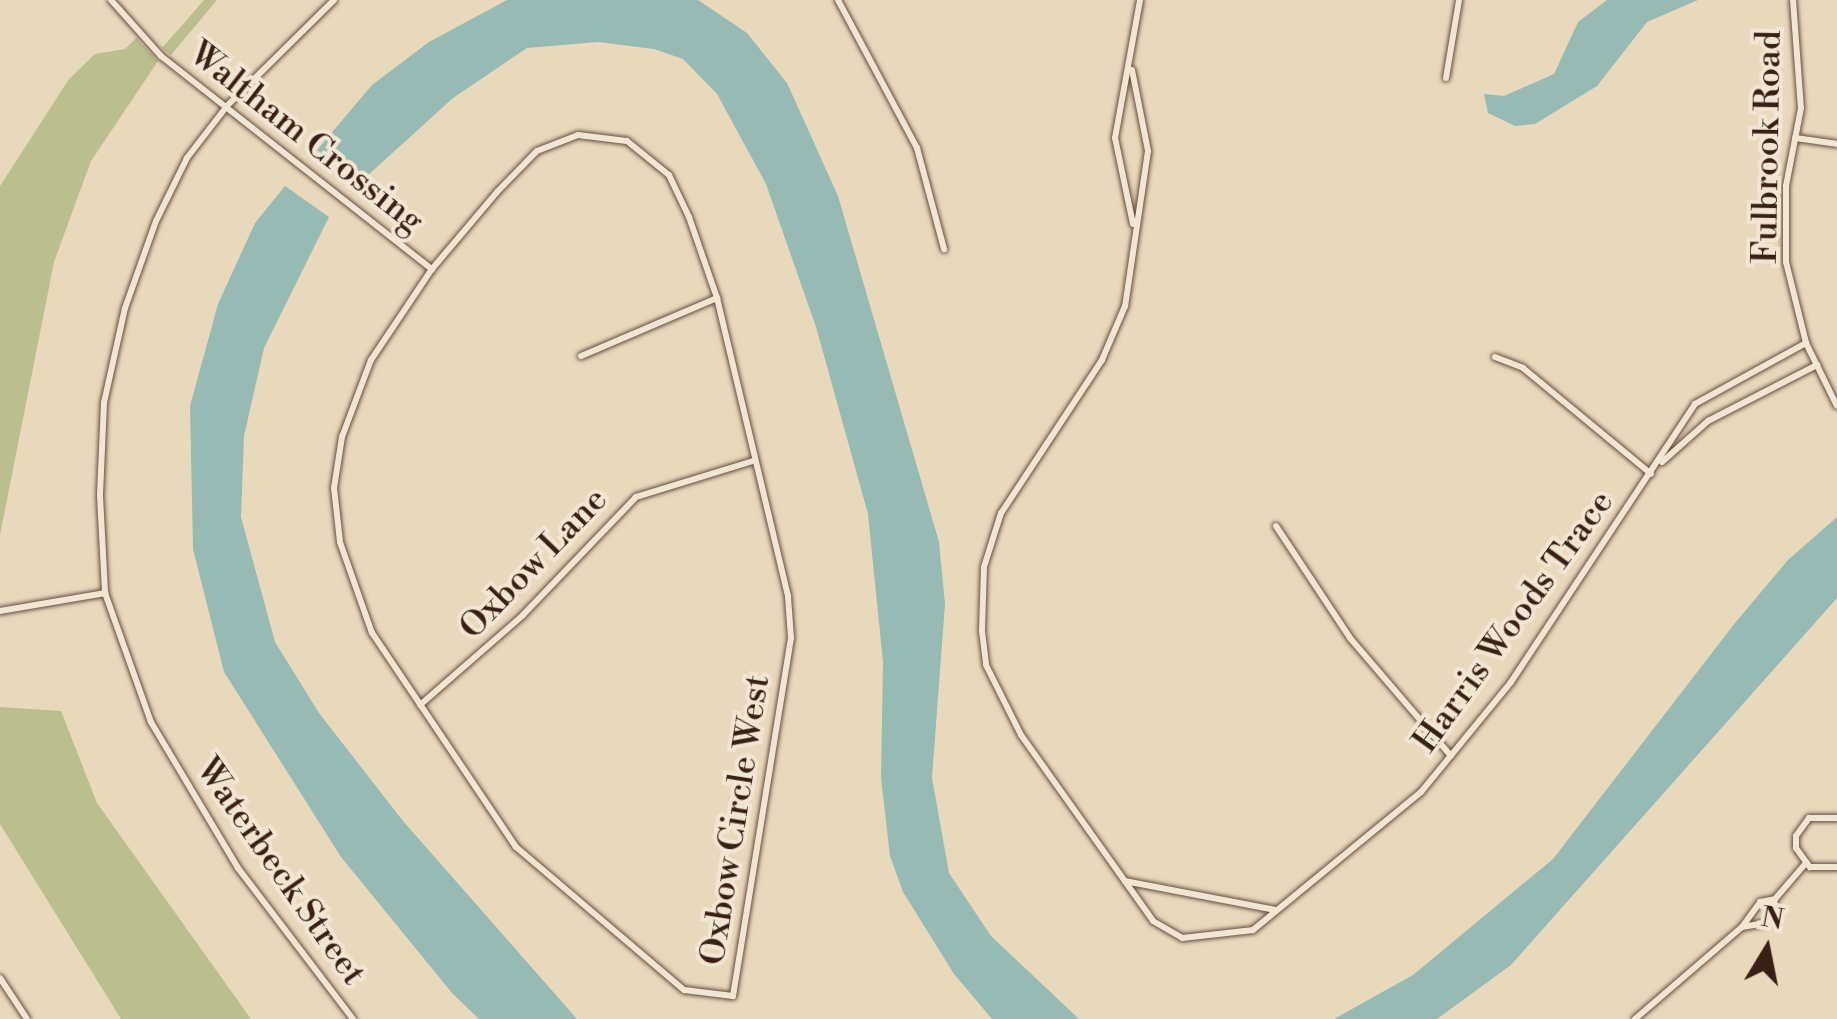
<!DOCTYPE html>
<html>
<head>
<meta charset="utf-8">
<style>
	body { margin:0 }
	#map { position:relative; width:1837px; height:1019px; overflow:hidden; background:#e9d9bc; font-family:"Libre Bodoni",serif }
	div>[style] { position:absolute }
	.green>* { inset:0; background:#bbbe8d }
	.water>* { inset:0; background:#97bab4 }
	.roads { filter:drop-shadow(0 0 2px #654e40) drop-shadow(0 0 2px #654e40) }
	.street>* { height:6px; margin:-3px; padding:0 3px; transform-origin:3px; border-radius:3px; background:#f1e6d3 }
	span { translate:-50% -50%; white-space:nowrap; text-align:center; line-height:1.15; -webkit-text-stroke:8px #f1e6d3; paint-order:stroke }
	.street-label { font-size:35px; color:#392016 }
	.north { position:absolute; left:1717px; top:899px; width:100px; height:100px; -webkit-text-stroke:8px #f1e6d3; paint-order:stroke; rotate:10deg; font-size:28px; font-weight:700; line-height:40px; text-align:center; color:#392016 }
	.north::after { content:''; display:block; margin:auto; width:35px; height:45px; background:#392016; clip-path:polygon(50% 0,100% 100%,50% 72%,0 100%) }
</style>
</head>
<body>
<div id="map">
	<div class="green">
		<i style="clip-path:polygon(204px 0,217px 0,171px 55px,162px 48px)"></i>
		<i style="clip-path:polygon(136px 38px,158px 61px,91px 161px,54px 262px,0 535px,0 186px,69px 79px,95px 54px,125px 49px)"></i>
		<i style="clip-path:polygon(0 707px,61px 711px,97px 803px,251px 1019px,121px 1019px,0 824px)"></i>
	</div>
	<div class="water">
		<i style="clip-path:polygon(507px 0,698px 0,747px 33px,787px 83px,838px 196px,939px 542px,945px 604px,932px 778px,949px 873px,991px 936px,1079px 1019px,992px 1019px,954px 974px,903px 892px,890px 856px,881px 778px,883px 662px,868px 514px,816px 327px,766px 184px,717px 94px,683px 59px,654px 49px,598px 42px,527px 48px,453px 98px,366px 177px,356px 179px,317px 150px,372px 85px,429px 42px)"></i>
		<i style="clip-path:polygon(1607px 0,1698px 0,1647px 22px,1597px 86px,1535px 124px,1515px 126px,1488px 113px,1484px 94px,1504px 96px,1554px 74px,1578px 22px)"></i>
		<i style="clip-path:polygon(285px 186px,329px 217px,264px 348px,244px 436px,241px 517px,275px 642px,319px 713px,403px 821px,577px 1019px,479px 1019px,452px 993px,341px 857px,224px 672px,193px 549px,190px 406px,218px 304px,255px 223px)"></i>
		<i style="clip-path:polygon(1837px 517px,1837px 598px,1511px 965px,1437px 1019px,1334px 1019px,1413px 975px,1553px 859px,1735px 623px,1788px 560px)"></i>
	</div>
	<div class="roads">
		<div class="street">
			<i style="left:111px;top:0;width:75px;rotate:48.2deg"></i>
			<i style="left:161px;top:56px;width:345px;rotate:38.2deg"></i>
			<i style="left:334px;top:0;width:151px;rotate:135.3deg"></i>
			<i style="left:227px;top:106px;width:66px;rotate:127.6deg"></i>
			<i style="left:187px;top:158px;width:70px;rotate:116.2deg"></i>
			<i style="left:156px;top:221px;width:92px;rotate:109.6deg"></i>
			<i style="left:125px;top:308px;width:97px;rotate:102.5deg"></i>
			<i style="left:104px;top:403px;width:93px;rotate:92.5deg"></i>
			<i style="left:100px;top:496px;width:97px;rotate:87deg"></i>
			<i style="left:105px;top:593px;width:137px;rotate:70.4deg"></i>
			<i style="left:151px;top:722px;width:170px;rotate:59.2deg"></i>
			<i style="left:238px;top:868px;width:190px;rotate:52.7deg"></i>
			<i style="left:838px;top:0;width:168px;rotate:61.9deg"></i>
			<i style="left:917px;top:148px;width:105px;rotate:75deg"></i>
			<i style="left:1793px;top:0;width:108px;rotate:85.8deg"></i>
			<i style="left:1801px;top:108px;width:79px;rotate:100.9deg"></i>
			<i style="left:1786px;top:186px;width:76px;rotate:90deg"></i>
			<i style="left:1786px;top:262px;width:83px;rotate:76.1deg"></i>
			<i style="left:1806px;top:343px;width:70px;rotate:63.8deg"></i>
			<i style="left:1132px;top:70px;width:83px;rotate:78.8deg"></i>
			<i style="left:1148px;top:151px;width:157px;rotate:98.4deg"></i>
			<i style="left:1125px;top:306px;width:59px;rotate:113.1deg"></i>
			<i style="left:1102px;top:360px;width:183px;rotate:123.4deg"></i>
			<i style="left:1001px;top:513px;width:57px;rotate:107.5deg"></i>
			<i style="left:984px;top:567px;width:64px;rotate:91.8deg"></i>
			<i style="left:982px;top:631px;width:34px;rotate:83deg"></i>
			<i style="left:986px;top:665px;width:78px;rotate:63.4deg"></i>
			<i style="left:1021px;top:735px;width:228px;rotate:54.6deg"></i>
			<i style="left:1153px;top:921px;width:34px;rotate:30deg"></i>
			<i style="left:1183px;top:938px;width:70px;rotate:-6.5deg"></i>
			<i style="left:1253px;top:930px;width:217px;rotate:-39.4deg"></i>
			<i style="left:1421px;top:792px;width:142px;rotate:-50.7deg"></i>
			<i style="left:1511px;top:682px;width:333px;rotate:-56.5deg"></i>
			<i style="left:1695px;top:404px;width:127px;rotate:-28.8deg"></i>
			<i style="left:1446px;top:78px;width:79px;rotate:-80.5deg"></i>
			<i style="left:578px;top:135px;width:49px;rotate:7deg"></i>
			<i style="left:627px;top:141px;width:54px;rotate:39deg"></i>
			<i style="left:669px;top:175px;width:47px;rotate:64.5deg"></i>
			<i style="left:689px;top:217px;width:86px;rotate:70.9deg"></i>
			<i style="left:717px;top:298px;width:307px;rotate:76.6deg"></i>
			<i style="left:788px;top:597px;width:41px;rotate:85.8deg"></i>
			<i style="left:791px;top:638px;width:363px;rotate:99.2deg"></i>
			<i style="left:733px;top:996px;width:49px;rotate:-173deg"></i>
			<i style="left:684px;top:990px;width:221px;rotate:-139.6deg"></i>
			<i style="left:516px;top:847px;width:258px;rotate:-123.9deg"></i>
			<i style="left:372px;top:633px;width:96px;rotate:-109.4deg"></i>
			<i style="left:340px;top:542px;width:54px;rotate:-96.3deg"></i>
			<i style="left:334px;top:488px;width:52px;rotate:-81.1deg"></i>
			<i style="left:342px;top:437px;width:82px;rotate:-69.4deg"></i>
			<i style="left:371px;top:360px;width:110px;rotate:-56.2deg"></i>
			<i style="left:432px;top:269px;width:101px;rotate:-49.8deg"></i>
			<i style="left:497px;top:192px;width:57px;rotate:-45.7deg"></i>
			<i style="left:537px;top:151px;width:44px;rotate:-21.3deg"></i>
			<i style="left:1795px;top:138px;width:42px;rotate:8.1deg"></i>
			<i style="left:1133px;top:224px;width:88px;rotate:-101.8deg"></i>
			<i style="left:1115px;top:138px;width:140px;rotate:-79.7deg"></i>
			<i style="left:581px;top:356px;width:148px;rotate:-23.1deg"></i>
			<i style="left:1495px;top:357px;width:30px;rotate:21deg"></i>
			<i style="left:1523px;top:368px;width:166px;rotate:39.6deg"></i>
			<i style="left:1662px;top:462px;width:62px;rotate:-41.7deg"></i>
			<i style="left:1708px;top:421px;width:123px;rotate:-27.2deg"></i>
			<i style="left:1276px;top:526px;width:134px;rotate:56.5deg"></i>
			<i style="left:1350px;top:638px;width:155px;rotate:49.4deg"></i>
			<i style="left:0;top:611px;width:107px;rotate:-9.7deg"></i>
			<i style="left:420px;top:705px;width:137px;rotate:-41.1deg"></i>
			<i style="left:523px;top:615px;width:163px;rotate:-46.2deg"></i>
			<i style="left:636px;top:497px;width:122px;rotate:-17.1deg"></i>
			<i style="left:1837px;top:818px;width:28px;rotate:180deg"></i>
			<i style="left:1809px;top:818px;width:22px;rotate:126deg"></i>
			<i style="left:1796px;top:836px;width:12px;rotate:90deg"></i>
			<i style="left:1796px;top:848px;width:24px;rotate:54deg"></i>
			<i style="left:1810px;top:867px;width:27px"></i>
			<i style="left:1125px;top:881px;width:153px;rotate:10.9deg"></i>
			<i style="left:1742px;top:927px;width:29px;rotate:-10deg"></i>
			<i style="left:1771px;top:922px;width:23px;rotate:-80deg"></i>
			<i style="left:0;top:978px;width:49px;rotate:56.6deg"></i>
			<i style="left:1635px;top:1019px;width:141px;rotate:-40.7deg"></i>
			<i style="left:1742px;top:927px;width:31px;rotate:-54deg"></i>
			<i style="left:1760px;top:902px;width:15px;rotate:-11deg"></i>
			<i style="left:1775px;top:899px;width:48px;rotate:-49.3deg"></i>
		</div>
	</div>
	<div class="street-label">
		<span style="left:306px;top:138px;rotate:38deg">Waltham Crossing</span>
		<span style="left:1768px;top:147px;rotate:-89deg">Fulbrook Road</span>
		<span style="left:534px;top:564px;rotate:-46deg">Oxbow Lane</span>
		<span style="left:1514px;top:622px;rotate:-54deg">Harris Woods Trace</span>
		<span style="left:736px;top:820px;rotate:-81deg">Oxbow Circle West</span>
		<span style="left:280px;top:872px;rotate:55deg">Waterbeck Street</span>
	</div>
	<div class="north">N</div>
</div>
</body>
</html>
